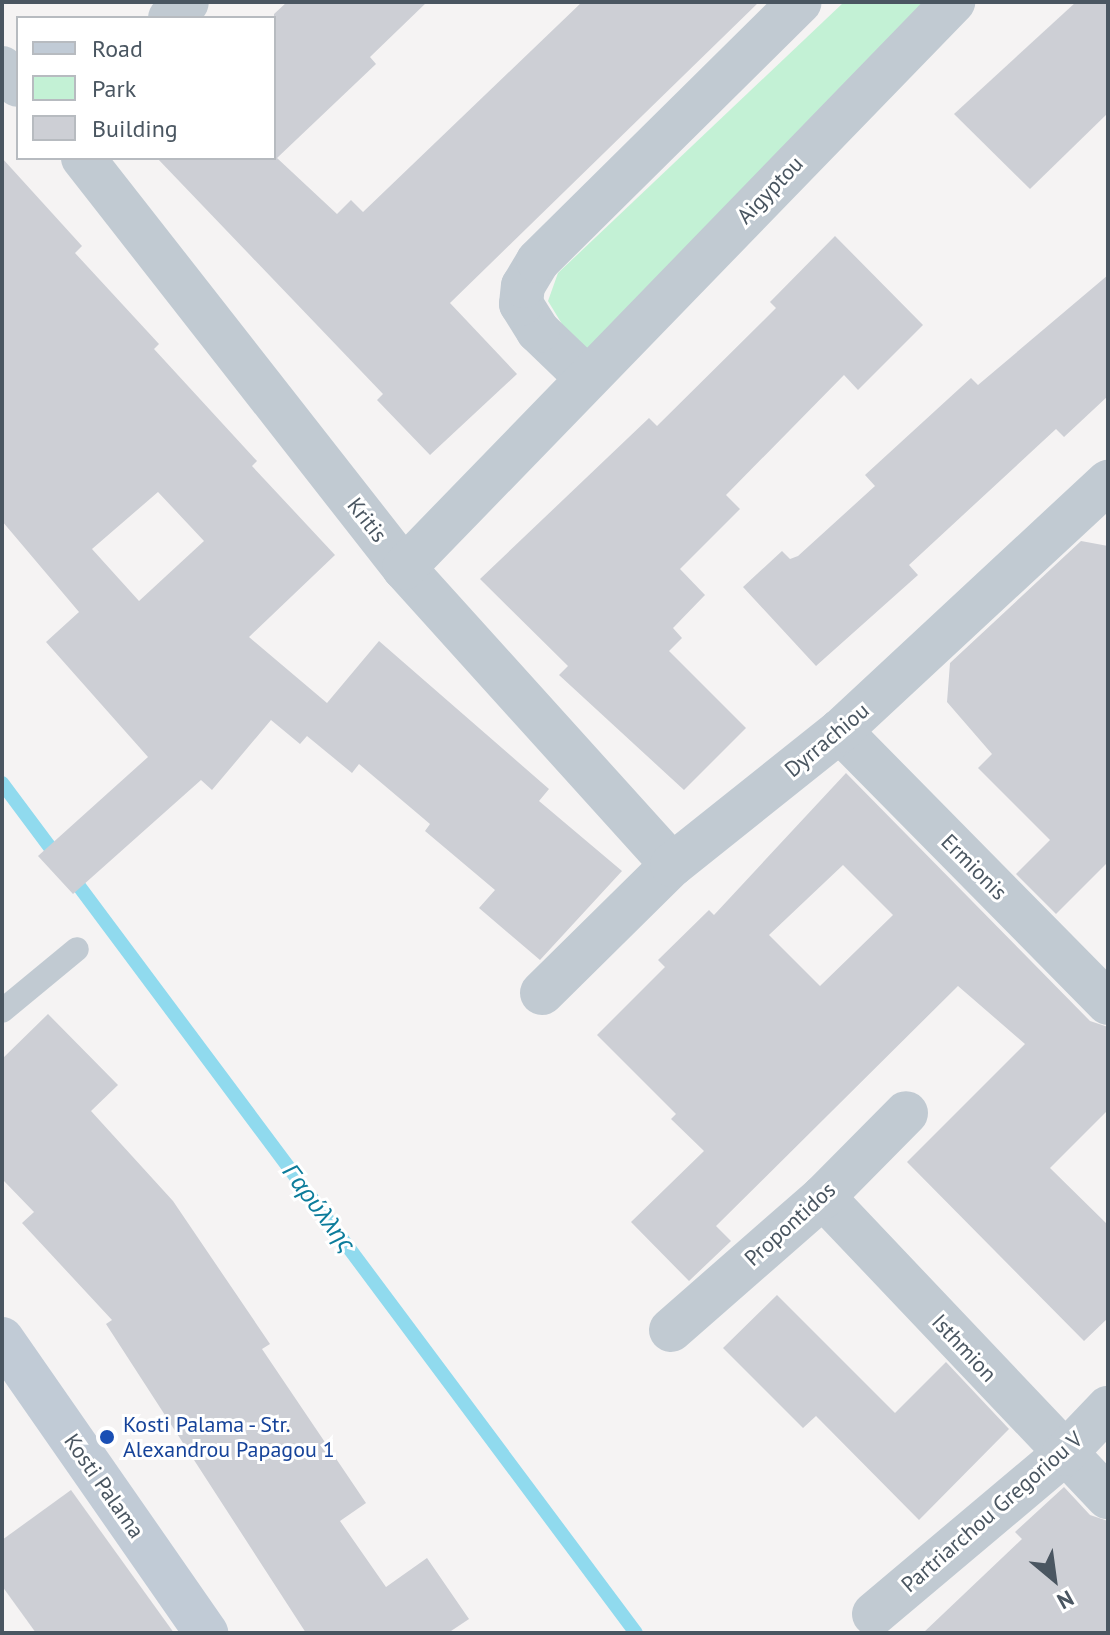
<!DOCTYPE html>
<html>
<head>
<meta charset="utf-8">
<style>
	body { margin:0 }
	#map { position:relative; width:1110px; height:1635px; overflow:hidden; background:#f5f3f3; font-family:"PT Sans",sans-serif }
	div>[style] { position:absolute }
	.green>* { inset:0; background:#c3f1d5 }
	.stream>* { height:14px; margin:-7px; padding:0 7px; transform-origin:7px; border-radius:7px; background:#90daee }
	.building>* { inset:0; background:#cdcfd5 }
	.lane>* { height:24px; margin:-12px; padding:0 12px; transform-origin:12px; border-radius:12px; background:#c1cad2 }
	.street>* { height:44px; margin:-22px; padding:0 22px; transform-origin:22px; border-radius:22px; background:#c1cad2 }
	.secondary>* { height:44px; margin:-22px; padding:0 22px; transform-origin:22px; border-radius:22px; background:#c1cbd6 }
	.dots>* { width:22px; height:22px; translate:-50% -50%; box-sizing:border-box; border:4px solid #fff; border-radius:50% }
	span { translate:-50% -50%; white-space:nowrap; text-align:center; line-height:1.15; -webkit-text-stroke:6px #fff; paint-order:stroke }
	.street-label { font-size:22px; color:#4a5661 }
	.transit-label { font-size:22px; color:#164399 }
	.left { translate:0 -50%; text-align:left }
	.water-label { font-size:24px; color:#0c7c9b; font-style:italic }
	.frame { position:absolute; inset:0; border:4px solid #4a5661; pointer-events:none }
	.legend { position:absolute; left:16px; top:16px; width:260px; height:144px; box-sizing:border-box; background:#fff; border:2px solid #b7bbc0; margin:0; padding:10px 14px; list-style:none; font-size:24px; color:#4a5661 }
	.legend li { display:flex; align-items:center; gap:16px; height:40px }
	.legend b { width:40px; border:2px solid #b7bbc0 }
	.north { position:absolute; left:1014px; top:1539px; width:80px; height:80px; -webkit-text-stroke:6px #fff; paint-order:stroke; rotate:151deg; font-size:22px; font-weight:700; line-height:32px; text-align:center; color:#4a5661 }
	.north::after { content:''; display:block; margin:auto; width:28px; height:36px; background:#4a5661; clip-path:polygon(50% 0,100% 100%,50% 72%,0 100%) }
</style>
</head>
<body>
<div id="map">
	<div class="green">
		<i style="clip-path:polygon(844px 2px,937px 2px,605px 350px,576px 347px,548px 301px,558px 273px)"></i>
	</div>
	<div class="stream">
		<i style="left:2px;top:783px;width:1060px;rotate:53.28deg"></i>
	</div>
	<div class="building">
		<i style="clip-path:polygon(287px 2px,427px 2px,370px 57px,376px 64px,277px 158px,337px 214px,351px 200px,363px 212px,582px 2px,759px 2px,450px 303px,517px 374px,430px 455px,377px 400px,383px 394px,157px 158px,274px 158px,274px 14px)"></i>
		<i style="clip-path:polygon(1076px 2px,1108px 2px,1108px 113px,1030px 189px,954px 114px)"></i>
		<i style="clip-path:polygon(evenodd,2px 158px,82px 246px,75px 253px,159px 344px,154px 349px,257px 461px,252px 466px,335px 555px,249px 637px,327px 703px,379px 641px,549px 789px,539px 801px,622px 871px,540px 960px,479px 908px,495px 890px,425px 831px,430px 824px,359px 764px,352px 773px,307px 736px,300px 744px,271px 720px,212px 790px,201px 780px,73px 894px,38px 856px,148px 757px,46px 642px,79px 612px,2px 521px,2px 158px,158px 492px,204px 541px,139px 601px,92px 549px,158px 492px)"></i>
		<i style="clip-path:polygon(835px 236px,923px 325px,858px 390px,844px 375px,726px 495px,740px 509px,680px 569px,705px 595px,673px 628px,682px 638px,669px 651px,746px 728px,684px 790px,559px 675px,568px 666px,480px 579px,649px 418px,657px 426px,776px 308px,770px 302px)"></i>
		<i style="clip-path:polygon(1108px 275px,1108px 396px,1064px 437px,1056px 429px,909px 565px,918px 575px,816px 666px,743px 587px,782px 551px,790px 559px,798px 556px,875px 486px,865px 475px,971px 378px,978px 385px)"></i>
		<i style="clip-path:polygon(1081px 541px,1108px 546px,1108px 862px,1056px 914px,1016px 874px,1050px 840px,978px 768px,992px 754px,947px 702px,950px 663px)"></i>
		<i style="clip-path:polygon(evenodd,846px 773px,1090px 1021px,1108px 1027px,1108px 1110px,1050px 1168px,1108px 1225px,1108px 1318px,1084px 1341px,907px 1162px,1025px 1044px,958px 986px,716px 1226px,731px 1241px,689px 1281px,631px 1222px,704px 1151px,671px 1119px,676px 1114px,597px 1035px,665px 967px,658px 960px,709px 910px,714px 915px,846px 773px,843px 865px,893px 915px,820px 986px,769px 935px,843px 865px)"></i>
		<i style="clip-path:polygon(48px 1014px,118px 1085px,91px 1111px,173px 1201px,270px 1344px,262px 1349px,366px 1503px,340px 1521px,386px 1587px,427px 1558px,469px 1619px,448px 1633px,306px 1633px,106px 1324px,112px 1320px,22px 1223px,34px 1212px,2px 1179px,2px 1059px)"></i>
		<i style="clip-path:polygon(777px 1295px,895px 1413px,946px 1362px,1009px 1429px,919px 1520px,816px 1416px,803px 1428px,723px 1348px)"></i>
		<i style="clip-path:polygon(1064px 1487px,1090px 1515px,1108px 1521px,1108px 1633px,923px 1633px,1022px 1539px,1015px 1532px)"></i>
		<i style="clip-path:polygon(71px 1490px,174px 1633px,36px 1633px,2px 1586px,2px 1540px)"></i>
	</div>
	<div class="lane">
		<i style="left:2px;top:1011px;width:97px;rotate:-39.6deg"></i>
	</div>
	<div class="street">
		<i style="left:170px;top:18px;width:23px;rotate:-43deg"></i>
		<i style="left:2px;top:68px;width:23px;rotate:47deg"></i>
		<i style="left:83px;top:158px;width:521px;rotate:51.94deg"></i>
		<i style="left:404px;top:568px;width:400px;rotate:47.9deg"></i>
		<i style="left:587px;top:378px;width:68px;rotate:-136.2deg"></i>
		<i style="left:538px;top:331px;width:32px;rotate:-122deg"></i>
		<i style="left:521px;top:304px;width:18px;rotate:-84deg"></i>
		<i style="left:523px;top:286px;width:29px;rotate:-59deg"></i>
		<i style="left:538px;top:261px;width:368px;rotate:-44.7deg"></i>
		<i style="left:404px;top:568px;width:789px;rotate:-45.87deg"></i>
		<i style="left:840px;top:731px;width:382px;rotate:45.4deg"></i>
		<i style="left:542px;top:993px;width:182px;rotate:-44.6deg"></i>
		<i style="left:672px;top:865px;width:215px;rotate:-38.6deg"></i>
		<i style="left:840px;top:731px;width:366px;rotate:-42.9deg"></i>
		<i style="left:823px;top:1197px;width:414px;rotate:46.5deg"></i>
		<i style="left:671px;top:1330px;width:202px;rotate:-41.2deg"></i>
		<i style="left:823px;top:1197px;width:118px;rotate:-45.3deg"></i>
		<i style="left:874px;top:1614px;width:248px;rotate:-40.1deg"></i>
		<i style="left:1064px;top:1454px;width:64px;rotate:-46.3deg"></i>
	</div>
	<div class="secondary">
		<i style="left:2px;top:1339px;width:358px;rotate:55.2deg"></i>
	</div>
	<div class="dots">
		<i style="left:107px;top:1437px;background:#1a4fb4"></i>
	</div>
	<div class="street-label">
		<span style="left:770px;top:190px;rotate:-46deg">Aigyptou</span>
		<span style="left:367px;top:520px;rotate:52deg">Kritis</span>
		<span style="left:827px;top:740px;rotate:-40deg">Dyrrachiou</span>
		<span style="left:974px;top:867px;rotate:45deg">Ermionis</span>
		<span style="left:790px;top:1224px;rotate:-42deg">Propontidos</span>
		<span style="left:964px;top:1348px;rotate:47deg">Isthmion</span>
		<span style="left:104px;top:1486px;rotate:55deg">Kosti Palama</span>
		<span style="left:992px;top:1512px;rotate:-41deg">Partriarchou Gregoriou V</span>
	</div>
	<div class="transit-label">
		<span class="left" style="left:123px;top:1437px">Kosti Palama - Str.<br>Alexandrou Papagou 1</span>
	</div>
	<div class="water-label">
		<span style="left:319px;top:1208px;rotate:53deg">Γαρύλλης</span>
	</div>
	<div class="frame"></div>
	<ul class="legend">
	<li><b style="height:10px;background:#c1cbd6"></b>Road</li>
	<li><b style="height:22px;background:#c3f1d5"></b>Park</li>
	<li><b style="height:22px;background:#cdcfd5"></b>Building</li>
	</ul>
	<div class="north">N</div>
</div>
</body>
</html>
